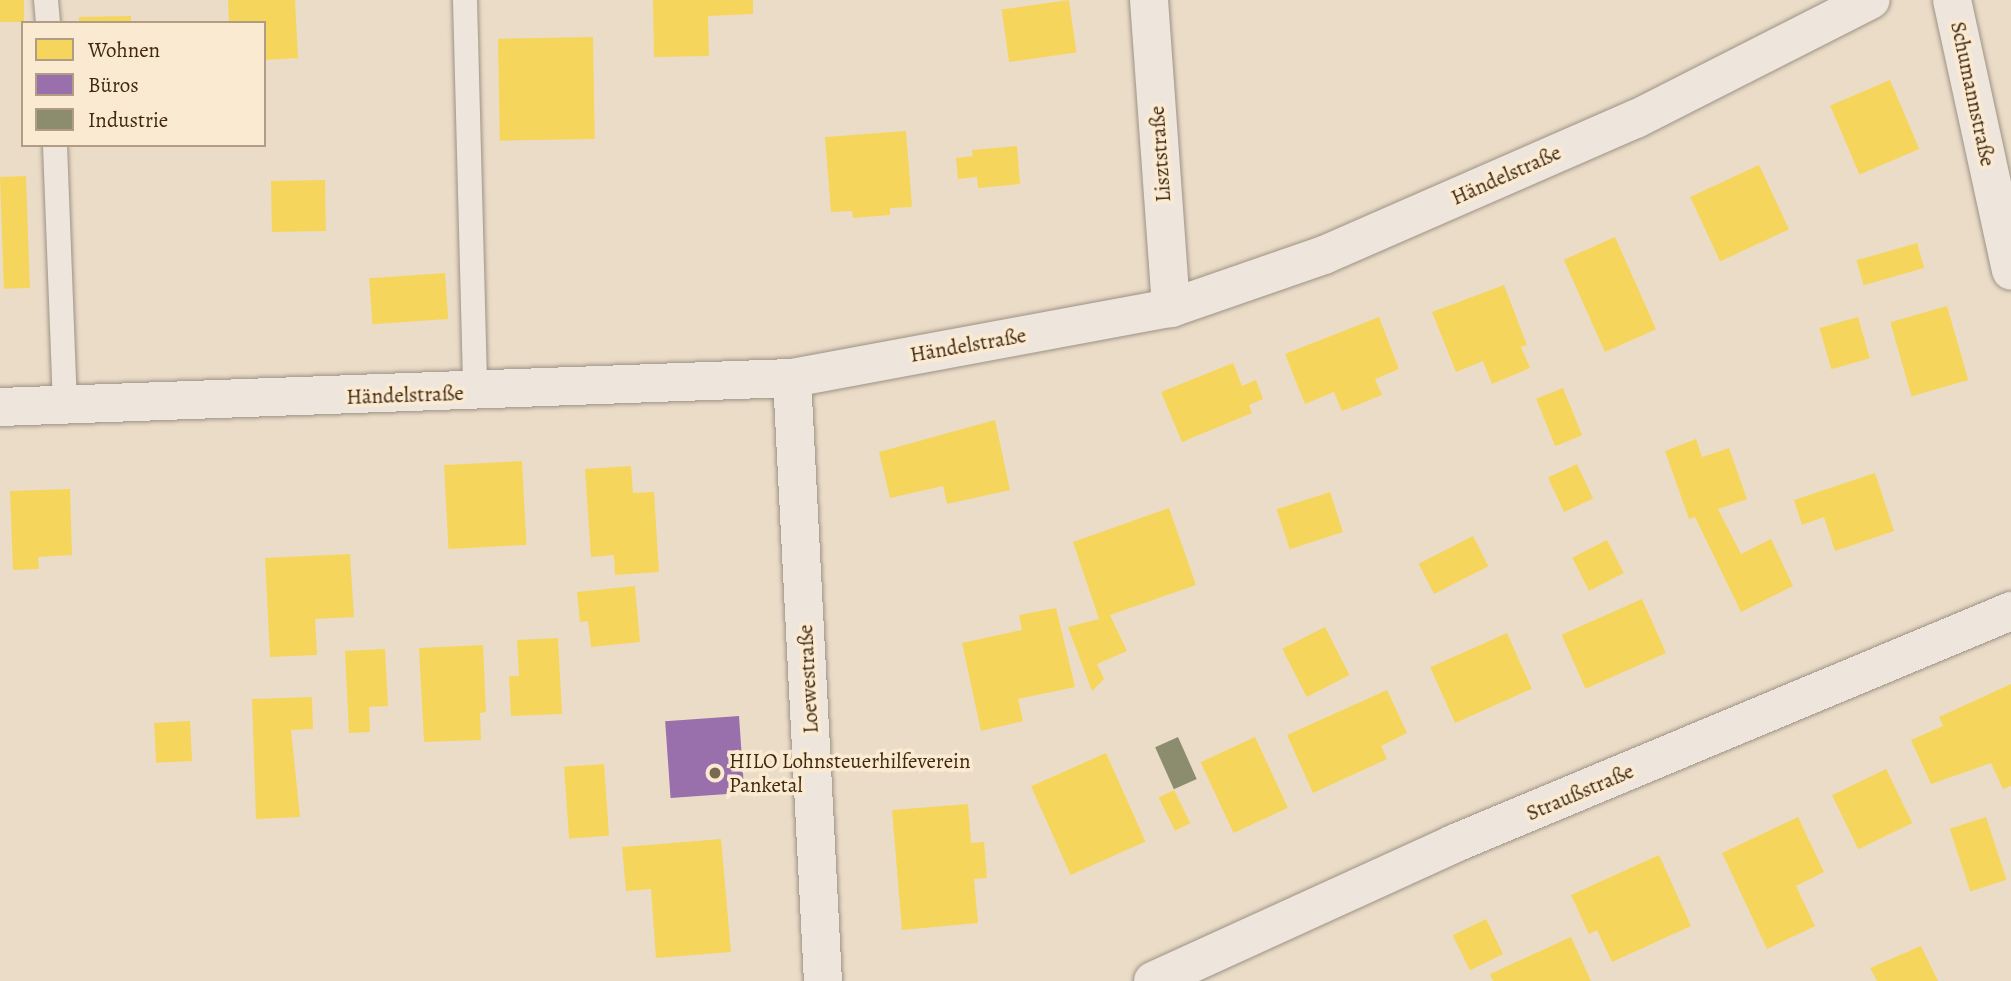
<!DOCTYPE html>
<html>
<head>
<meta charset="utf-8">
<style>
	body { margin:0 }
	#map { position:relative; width:2011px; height:981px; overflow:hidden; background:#ebdcc8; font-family:Alegreya,serif }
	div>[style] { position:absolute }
	.homes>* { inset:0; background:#f6d55c; transform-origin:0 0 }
	.offices>* { inset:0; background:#9970ab; transform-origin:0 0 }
	.industry>* { inset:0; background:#8c8c6e; transform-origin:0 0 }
	.roads { filter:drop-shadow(0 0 2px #9d9283) drop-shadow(0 0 2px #9d9283) }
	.service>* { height:24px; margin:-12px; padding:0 12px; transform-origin:12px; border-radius:12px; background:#eee6dc }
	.minor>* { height:38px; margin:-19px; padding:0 19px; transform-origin:19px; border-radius:19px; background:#eee6dc }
	.dots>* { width:19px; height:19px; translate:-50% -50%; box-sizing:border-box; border:4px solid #fbead2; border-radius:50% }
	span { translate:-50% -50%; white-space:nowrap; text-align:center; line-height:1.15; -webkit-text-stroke:7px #fbead2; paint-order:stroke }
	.street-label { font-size:21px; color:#41290f }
	.poi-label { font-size:21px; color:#41290f }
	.left { translate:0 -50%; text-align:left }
	.legend { position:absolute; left:21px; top:21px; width:245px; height:126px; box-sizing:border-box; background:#fbead2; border:2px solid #b19d84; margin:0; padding:9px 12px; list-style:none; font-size:21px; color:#41290f }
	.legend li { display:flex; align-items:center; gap:14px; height:35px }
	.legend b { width:35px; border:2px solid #b19d84 }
</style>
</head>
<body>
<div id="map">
	<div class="homes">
		<i style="left:0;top:0;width:24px;height:22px"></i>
		<i style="clip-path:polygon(228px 0,295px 0,298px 58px,264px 60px,264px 23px,229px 23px)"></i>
		<i style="clip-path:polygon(653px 0,753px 0,753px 14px,708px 16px,709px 56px,654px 57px)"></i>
		<i style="left:1069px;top:0;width:53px;height:68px;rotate:82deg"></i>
		<i style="clip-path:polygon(131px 16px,131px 23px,79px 23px,79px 17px)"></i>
		<i style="left:593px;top:37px;width:102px;height:95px;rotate:89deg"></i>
		<i style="left:1890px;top:80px;width:75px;height:65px;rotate:67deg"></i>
		<i style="clip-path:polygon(906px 131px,912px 207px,890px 208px,890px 215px,853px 218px,852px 211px,831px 212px,825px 137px)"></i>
		<i style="clip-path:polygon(1017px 146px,1020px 184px,978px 188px,977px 177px,958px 179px,956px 158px,973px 156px,972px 150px)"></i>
		<i style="left:1759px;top:165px;width:71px;height:76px;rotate:65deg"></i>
		<i style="left:26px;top:176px;width:112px;height:26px;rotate:88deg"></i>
		<i style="left:325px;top:180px;width:51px;height:54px;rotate:89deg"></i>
		<i style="left:1615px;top:237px;width:101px;height:56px;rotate:66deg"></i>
		<i style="left:1917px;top:243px;width:26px;height:63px;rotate:74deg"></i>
		<i style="left:445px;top:273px;width:46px;height:76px;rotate:86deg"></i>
		<i style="clip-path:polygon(1504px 285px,1527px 345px,1521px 347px,1530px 368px,1492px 384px,1483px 361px,1456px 372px,1432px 312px)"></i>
		<i style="left:1947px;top:306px;width:77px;height:59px;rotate:74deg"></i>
		<i style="clip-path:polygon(1379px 317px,1399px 369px,1375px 379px,1382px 395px,1342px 411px,1334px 392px,1305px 404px,1285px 354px)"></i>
		<i style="left:1858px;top:317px;width:43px;height:40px;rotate:74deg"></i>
		<i style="clip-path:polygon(1233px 363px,1242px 386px,1256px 380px,1263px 399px,1249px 405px,1252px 413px,1182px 442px,1161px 392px)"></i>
		<i style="left:1563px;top:388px;width:51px;height:29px;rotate:68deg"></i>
		<i style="clip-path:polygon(995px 420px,1010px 490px,947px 504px,943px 486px,890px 498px,879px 452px)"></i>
		<i style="clip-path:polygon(1696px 439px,1702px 457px,1729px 448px,1747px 499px,1718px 509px,1741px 554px,1771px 539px,1793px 586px,1741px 612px,1695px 517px,1689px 519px,1665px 451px)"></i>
		<i style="left:522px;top:461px;width:84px;height:78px;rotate:87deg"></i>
		<i style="left:1577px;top:464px;width:38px;height:32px;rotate:65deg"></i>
		<i style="clip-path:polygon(631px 466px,633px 493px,654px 492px,659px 572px,615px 575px,614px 555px,591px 557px,585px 469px)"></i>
		<i style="clip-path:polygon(1875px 473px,1894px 531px,1835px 551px,1824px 517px,1802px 525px,1794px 500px)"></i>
		<i style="clip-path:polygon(70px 489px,72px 555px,38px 557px,39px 569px,13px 570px,10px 491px)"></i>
		<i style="left:1330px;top:492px;width:42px;height:56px;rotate:72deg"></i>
		<i style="clip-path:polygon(1169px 508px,1196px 585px,1110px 615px,1127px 651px,1097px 664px,1104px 679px,1092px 691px,1068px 627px,1099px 619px,1073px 542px)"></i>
		<i style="left:1473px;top:536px;width:34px;height:61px;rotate:63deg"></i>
		<i style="left:1607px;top:540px;width:37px;height:39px;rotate:63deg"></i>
		<i style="clip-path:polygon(350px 554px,354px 617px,315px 619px,317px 655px,270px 657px,265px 558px)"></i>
		<i style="clip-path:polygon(635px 586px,640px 642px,591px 647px,588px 621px,580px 622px,577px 592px)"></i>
		<i style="left:1642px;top:599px;width:59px;height:88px;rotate:66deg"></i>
		<i style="clip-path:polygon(1056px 608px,1075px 687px,1018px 699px,1023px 721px,981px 731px,962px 643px,1022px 630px,1019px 615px)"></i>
		<i style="left:1325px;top:627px;width:54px;height:48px;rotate:63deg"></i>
		<i style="left:1507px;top:633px;width:61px;height:84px;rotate:66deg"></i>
		<i style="clip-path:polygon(558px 638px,562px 714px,511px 716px,509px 676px,519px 676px,517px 640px)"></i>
		<i style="clip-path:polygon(483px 645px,486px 712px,480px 713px,481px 740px,424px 742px,419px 648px)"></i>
		<i style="clip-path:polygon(385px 649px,388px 706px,369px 707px,370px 732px,349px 733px,345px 651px)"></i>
		<i style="clip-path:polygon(2011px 684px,2011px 786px,2003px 789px,1991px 763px,1931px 784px,1911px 740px,1943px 726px,1939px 717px)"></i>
		<i style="clip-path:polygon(1387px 690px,1407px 733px,1381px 746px,1387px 759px,1313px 793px,1287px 735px)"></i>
		<i style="clip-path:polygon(312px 697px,313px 729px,291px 730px,300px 817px,256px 819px,252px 699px)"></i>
		<i style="left:190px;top:721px;width:40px;height:36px;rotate:87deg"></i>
		<i style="left:1255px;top:737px;width:78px;height:60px;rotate:65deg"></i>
		<i style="left:1106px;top:753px;width:97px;height:82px;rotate:66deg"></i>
		<i style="left:604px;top:764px;width:72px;height:40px;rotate:86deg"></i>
		<i style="left:1886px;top:769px;width:60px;height:60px;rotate:64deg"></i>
		<i style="left:1174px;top:790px;width:37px;height:17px;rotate:64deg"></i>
		<i style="clip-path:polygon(968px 804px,971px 843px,984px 842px,987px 878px,974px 879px,978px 923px,902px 930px,892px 810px)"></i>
		<i style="clip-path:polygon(1798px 817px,1824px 872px,1796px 886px,1815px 926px,1767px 949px,1722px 853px)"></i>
		<i style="left:1986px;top:817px;width:66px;height:38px;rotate:72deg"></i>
		<i style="clip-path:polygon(721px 839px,731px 952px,656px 958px,651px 889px,626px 891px,622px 847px)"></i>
		<i style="clip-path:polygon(1659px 855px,1691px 926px,1612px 962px,1597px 930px,1589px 934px,1571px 895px)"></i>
		<i style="left:1486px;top:919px;width:39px;height:37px;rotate:64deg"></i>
		<i style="clip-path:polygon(1571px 937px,1591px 981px,1493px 981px,1490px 974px)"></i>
		<i style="clip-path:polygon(1921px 946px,1938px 981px,1877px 981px,1870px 968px)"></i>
	</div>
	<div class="offices">
		<i style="left:739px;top:716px;width:77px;height:74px;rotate:86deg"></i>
	</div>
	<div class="industry">
		<i style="left:1178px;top:737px;width:46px;height:25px;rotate:66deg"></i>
	</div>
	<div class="roads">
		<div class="service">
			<i style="left:46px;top:0;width:23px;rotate:85deg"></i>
			<i style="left:465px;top:0;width:392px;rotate:88.5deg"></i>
			<i style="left:55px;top:145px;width:260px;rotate:87.8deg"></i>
		</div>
		<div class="minor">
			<i style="left:1149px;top:0;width:309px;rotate:85.9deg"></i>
			<i style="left:1952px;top:0;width:277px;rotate:77.7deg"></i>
			<i style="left:792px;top:378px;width:604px;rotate:87.06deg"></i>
			<i style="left:0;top:407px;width:793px;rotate:-2.1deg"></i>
			<i style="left:792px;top:378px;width:385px;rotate:-10.5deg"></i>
			<i style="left:1171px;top:308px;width:162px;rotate:-19.1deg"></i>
			<i style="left:1324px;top:255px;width:340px;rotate:-23.6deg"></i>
			<i style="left:1636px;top:119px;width:263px;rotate:-26.9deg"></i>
			<i style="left:1153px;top:981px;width:330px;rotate:-24.5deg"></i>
			<i style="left:1453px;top:844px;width:605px;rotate:-22.66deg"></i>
		</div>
	</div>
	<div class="dots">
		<i style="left:715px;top:773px;background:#7c6850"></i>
	</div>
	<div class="street-label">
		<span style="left:1973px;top:94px;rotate:78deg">Schumannstraße</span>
		<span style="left:1160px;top:154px;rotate:-94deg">Lisztstraße</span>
		<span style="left:1506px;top:175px;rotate:-24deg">Händelstraße</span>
		<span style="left:968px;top:345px;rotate:-10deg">Händelstraße</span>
		<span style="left:405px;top:395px;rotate:-2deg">Händelstraße</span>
		<span style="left:808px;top:679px;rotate:-93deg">Loewestraße</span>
		<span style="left:1580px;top:792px;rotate:-23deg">Straußstraße</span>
	</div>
	<div class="poi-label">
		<span class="left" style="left:729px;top:773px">HILO Lohnsteuerhilfeverein<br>Panketal</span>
	</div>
	<ul class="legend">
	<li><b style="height:19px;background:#f6d55c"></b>Wohnen</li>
	<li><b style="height:19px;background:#9970ab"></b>Büros</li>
	<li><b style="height:19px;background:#8c8c6e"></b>Industrie</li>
	</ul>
</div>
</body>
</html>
